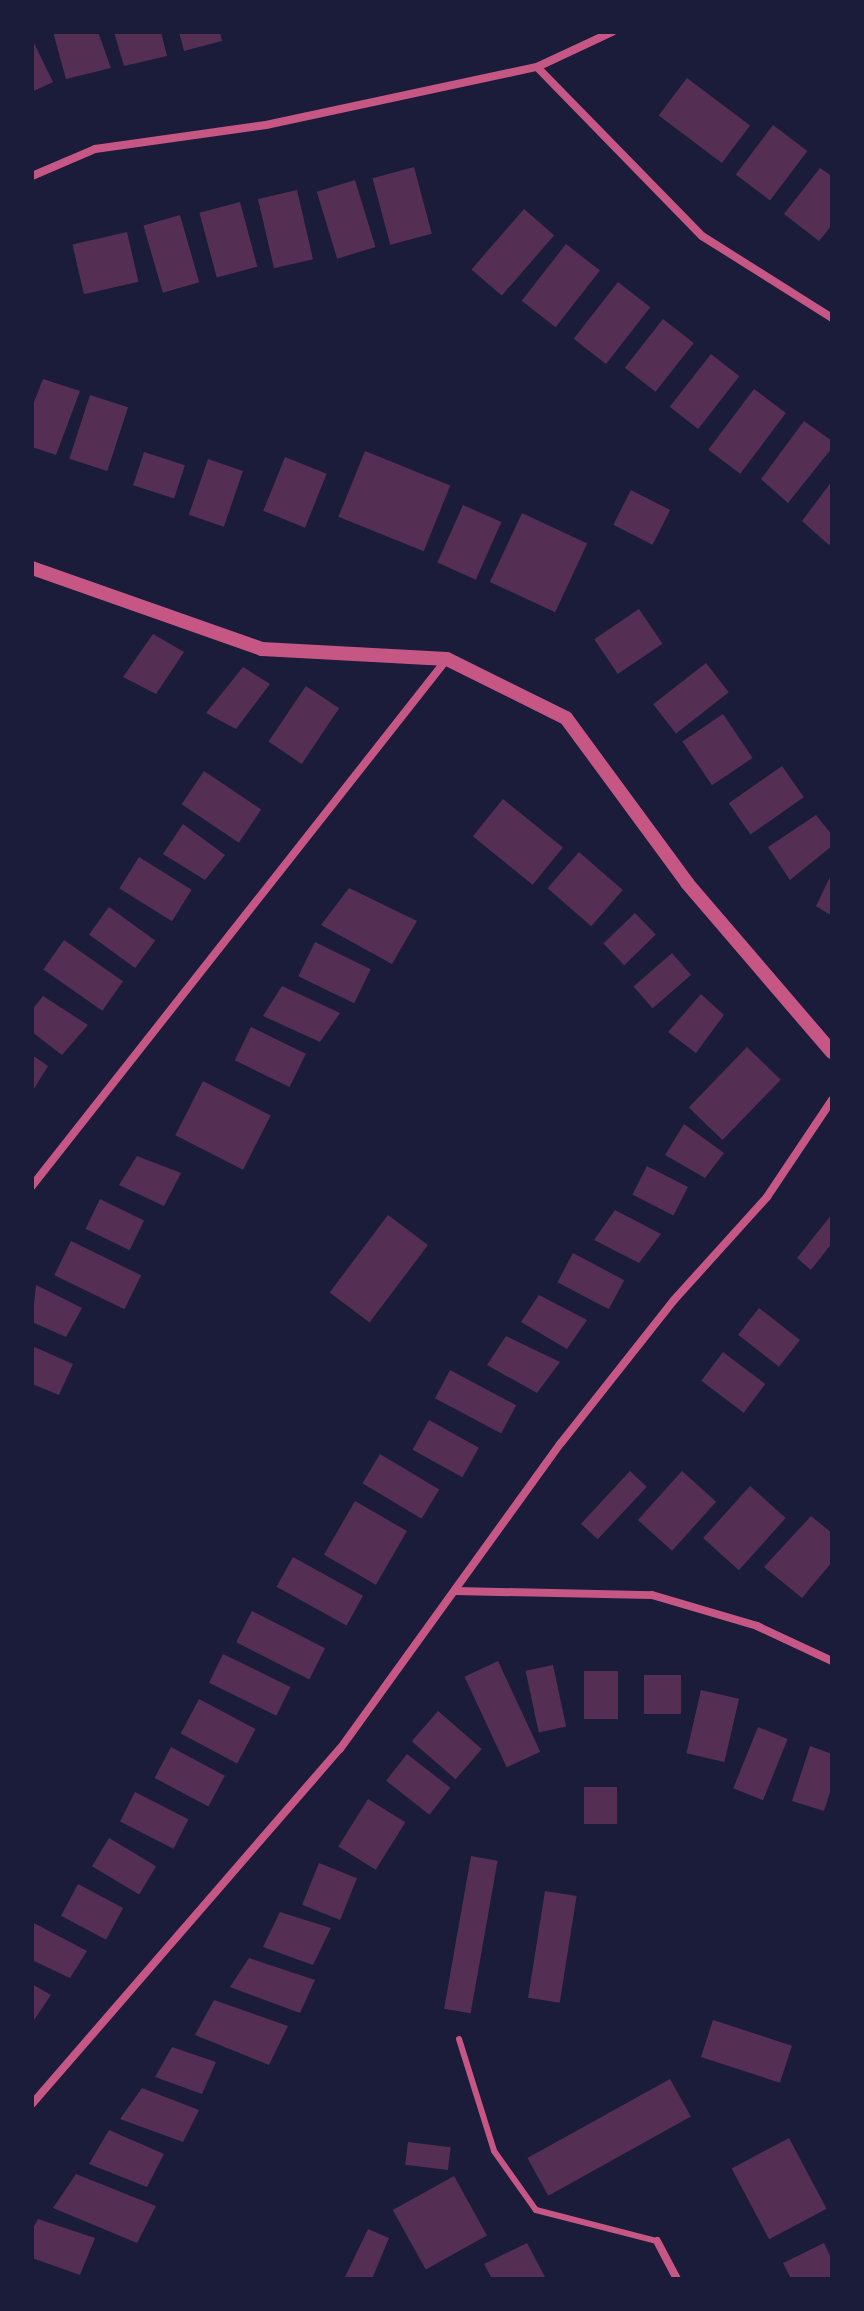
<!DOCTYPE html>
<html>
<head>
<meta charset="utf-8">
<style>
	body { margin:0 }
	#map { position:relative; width:864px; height:2311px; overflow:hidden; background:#1b1b3a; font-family:Raleway,sans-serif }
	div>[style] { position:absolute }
	.building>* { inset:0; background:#542f53; transform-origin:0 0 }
	.service>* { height:6px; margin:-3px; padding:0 3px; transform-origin:3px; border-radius:3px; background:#c65784 }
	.minor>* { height:8px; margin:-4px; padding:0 4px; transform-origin:4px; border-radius:4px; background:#c65784 }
	.tertiary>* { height:14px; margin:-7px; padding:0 7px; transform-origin:7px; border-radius:7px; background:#c65784 }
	span { translate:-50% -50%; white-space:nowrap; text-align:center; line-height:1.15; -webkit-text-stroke:8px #1b1b3a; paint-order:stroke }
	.frame { position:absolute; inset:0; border:34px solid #1b1b3a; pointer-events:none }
</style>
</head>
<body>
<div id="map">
	<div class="building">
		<i style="clip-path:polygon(53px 32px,98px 32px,111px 68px,66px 79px)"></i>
		<i style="clip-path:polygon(114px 32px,161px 32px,167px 56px,124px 66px)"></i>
		<i style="clip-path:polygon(179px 32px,220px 32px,222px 41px,184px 51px)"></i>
		<i style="clip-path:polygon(32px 39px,53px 82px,32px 92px)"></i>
		<i style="left:687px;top:78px;width:79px;height:47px;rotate:37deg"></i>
		<i style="left:773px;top:125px;width:43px;height:62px;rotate:37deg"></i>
		<i style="left:414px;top:167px;width:69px;height:43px;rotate:75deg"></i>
		<i style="clip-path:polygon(820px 168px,832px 176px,832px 225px,819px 241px,784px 214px)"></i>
		<i style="left:355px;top:180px;width:70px;height:40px;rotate:73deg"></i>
		<i style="left:297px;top:190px;width:71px;height:40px;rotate:77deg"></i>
		<i style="left:240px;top:202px;width:67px;height:42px;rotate:75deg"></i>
		<i style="left:524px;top:209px;width:40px;height:80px;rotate:41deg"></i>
		<i style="left:180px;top:215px;width:70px;height:38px;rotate:74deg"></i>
		<i style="left:127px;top:232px;width:51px;height:56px;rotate:77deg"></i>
		<i style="left:566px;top:244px;width:43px;height:72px;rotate:38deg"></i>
		<i style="left:618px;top:282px;width:41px;height:72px;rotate:38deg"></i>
		<i style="left:663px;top:319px;width:39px;height:62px;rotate:38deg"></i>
		<i style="left:711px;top:354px;width:36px;height:67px;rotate:38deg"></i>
		<i style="clip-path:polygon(43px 379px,80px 391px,56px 455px,32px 447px,32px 407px)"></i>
		<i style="left:754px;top:389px;width:40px;height:76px;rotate:37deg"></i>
		<i style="left:90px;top:395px;width:40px;height:67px;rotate:18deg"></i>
		<i style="clip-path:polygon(804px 421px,832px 441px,832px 448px,788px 503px,761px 479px)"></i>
		<i style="left:365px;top:451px;width:92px;height:71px;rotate:22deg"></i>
		<i style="left:144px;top:452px;width:43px;height:35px;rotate:18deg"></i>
		<i style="left:285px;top:457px;width:45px;height:58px;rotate:22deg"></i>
		<i style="left:208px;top:459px;width:37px;height:59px;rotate:19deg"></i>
		<i style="clip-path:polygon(832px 481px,832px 541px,829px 545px,802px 521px)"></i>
		<i style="left:631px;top:490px;width:44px;height:39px;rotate:27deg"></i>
		<i style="left:463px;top:505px;width:42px;height:63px;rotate:24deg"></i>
		<i style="left:522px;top:513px;width:72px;height:76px;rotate:25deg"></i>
		<i style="left:639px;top:609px;width:42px;height:54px;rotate:56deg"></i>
		<i style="clip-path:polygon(153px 634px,184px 652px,156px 694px,123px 677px)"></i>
		<i style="left:706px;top:663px;width:37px;height:67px;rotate:52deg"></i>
		<i style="clip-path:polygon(243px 667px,270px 684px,236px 729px,206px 713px)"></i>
		<i style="left:306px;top:686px;width:40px;height:67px;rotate:34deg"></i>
		<i style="left:723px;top:714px;width:53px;height:49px;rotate:56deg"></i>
		<i style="left:782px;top:766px;width:38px;height:65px;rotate:55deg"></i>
		<i style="left:204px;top:771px;width:69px;height:40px;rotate:34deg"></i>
		<i style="left:503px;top:799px;width:77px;height:48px;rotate:39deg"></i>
		<i style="clip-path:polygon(816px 815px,832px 835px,832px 846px,790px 880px,768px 847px)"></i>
		<i style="clip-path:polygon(183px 824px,225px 855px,205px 880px,163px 854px)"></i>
		<i style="left:579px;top:852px;width:58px;height:48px;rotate:41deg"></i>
		<i style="left:139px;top:857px;width:62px;height:37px;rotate:32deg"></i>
		<i style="clip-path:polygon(832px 873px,832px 916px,816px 906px)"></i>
		<i style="clip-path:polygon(349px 888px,417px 921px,392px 964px,321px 925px)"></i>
		<i style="left:109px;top:907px;width:57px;height:34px;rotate:36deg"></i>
		<i style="left:635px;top:913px;width:30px;height:44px;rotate:46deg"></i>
		<i style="left:64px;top:940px;width:72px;height:36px;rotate:35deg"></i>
		<i style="left:315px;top:942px;width:62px;height:38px;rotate:26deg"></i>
		<i style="left:672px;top:953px;width:29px;height:51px;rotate:49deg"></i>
		<i style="clip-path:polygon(282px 986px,340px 1013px,320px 1042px,263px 1016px)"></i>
		<i style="clip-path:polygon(701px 994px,724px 1015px,696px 1053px,668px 1032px)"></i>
		<i style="clip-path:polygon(43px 996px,88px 1025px,62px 1055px,32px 1032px,32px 1010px)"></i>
		<i style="left:251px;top:1027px;width:61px;height:37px;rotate:26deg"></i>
		<i style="left:747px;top:1047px;width:47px;height:84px;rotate:44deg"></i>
		<i style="clip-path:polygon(32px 1055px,48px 1066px,32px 1092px)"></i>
		<i style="left:203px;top:1081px;width:76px;height:61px;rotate:27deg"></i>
		<i style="clip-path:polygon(684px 1124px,724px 1153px,705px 1178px,665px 1155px)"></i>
		<i style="clip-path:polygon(137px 1156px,181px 1173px,164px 1206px,119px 1185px)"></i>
		<i style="left:647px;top:1166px;width:46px;height:32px;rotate:27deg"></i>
		<i style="left:100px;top:1199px;width:49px;height:33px;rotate:26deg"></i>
		<i style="clip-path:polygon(615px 1210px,661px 1234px,639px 1263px,594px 1240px)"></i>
		<i style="clip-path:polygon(832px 1214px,832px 1243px,811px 1270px,797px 1258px)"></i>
		<i style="left:388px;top:1215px;width:50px;height:97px;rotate:37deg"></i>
		<i style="left:71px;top:1241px;width:78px;height:38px;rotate:26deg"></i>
		<i style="left:573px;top:1253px;width:58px;height:33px;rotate:28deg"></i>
		<i style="clip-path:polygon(36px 1285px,82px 1308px,66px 1337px,32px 1322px)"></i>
		<i style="clip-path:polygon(539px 1295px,587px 1320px,567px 1349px,521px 1322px)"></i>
		<i style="left:759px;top:1308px;width:52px;height:34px;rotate:38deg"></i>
		<i style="clip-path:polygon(506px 1336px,560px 1362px,537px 1393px,487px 1365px)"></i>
		<i style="clip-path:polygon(32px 1346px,73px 1364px,59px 1395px,32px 1384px)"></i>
		<i style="left:723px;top:1352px;width:53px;height:36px;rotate:37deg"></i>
		<i style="left:450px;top:1370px;width:75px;height:32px;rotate:28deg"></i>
		<i style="left:429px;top:1420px;width:57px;height:34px;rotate:29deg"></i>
		<i style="left:380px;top:1454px;width:69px;height:34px;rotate:31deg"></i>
		<i style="left:630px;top:1471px;width:23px;height:72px;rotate:43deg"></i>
		<i style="left:682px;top:1471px;width:46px;height:66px;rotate:42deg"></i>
		<i style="left:750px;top:1486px;width:48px;height:70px;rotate:42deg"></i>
		<i style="left:355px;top:1501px;width:60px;height:62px;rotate:30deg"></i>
		<i style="clip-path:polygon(811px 1516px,832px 1533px,832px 1562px,802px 1598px,764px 1567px)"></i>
		<i style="left:293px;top:1557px;width:80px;height:34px;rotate:29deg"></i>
		<i style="left:252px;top:1611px;width:82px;height:35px;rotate:27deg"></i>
		<i style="left:223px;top:1654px;width:75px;height:32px;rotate:26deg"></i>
		<i style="left:498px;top:1661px;width:100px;height:37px;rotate:65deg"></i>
		<i style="left:553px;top:1665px;width:63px;height:28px;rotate:78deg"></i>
		<i style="left:584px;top:1671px;width:34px;height:48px"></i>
		<i style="left:644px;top:1675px;width:37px;height:39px"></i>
		<i style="left:701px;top:1690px;width:39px;height:65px;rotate:13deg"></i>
		<i style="left:199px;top:1699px;width:64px;height:39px;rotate:28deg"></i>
		<i style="left:438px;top:1711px;width:58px;height:40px;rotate:41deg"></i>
		<i style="left:758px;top:1727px;width:32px;height:66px;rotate:22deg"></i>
		<i style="clip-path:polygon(810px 1746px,832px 1754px,832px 1786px,824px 1811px,792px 1801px)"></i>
		<i style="left:171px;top:1747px;width:61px;height:35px;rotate:28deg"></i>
		<i style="left:407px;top:1754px;width:55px;height:34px;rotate:38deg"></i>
		<i style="left:617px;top:1787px;width:37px;height:33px;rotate:90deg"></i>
		<i style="left:135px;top:1792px;width:60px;height:33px;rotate:27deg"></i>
		<i style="left:368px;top:1799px;width:44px;height:56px;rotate:32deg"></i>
		<i style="left:109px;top:1838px;width:55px;height:33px;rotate:31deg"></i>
		<i style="left:471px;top:1856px;width:27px;height:155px;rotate:10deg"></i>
		<i style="left:319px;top:1863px;width:41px;height:45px;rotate:22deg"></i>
		<i style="left:78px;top:1884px;width:51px;height:36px;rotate:28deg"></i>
		<i style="left:545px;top:1891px;width:32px;height:108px;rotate:9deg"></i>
		<i style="clip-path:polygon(280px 1912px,331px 1928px,313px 1965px,263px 1947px)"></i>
		<i style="clip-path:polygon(32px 1922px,87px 1951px,70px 1978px,32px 1960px)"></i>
		<i style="clip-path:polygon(249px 1958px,315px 1980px,300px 2013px,230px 1987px)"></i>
		<i style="clip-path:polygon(32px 1984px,51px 1995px,32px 2023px)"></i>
		<i style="clip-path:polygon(214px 2000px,288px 2026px,269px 2065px,195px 2035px)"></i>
		<i style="left:713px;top:2020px;width:83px;height:39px;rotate:18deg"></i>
		<i style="clip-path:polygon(172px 2047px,216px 2062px,202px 2094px,155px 2077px)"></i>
		<i style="left:670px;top:2079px;width:43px;height:163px;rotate:61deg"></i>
		<i style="clip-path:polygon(142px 2088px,199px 2110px,183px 2142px,120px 2119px)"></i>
		<i style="clip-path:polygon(109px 2130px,164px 2154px,147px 2187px,89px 2164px)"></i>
		<i style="left:789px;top:2138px;width:80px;height:65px;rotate:62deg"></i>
		<i style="left:408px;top:2142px;width:43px;height:23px;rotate:7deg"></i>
		<i style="clip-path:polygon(76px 2174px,156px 2206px,137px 2243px,53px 2208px)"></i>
		<i style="left:454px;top:2176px;width:68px;height:70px;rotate:61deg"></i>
		<i style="clip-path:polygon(38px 2219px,95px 2238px,80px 2275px,32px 2258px,32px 2230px)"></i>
		<i style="clip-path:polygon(368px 2229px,389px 2238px,372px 2279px,344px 2279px)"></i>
		<i style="clip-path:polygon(527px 2243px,546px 2279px,492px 2279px,484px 2264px)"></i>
		<i style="clip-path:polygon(824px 2243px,832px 2260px,832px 2279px,791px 2279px,783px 2263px)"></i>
	</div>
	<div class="service">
		<i style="left:459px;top:2039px;width:117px;rotate:72.6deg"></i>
		<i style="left:494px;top:2151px;width:72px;rotate:54.6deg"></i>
		<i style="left:536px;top:2210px;width:125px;rotate:14.4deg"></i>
	</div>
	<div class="minor">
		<i style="left:537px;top:67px;width:236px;rotate:45.7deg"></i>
		<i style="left:702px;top:236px;width:154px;rotate:32.2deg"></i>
		<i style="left:32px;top:176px;width:69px;rotate:-23.2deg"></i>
		<i style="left:95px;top:149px;width:173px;rotate:-8deg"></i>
		<i style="left:266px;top:125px;width:277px;rotate:-12.1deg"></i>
		<i style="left:537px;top:67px;width:83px;rotate:-25deg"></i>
		<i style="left:32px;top:1186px;width:671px;rotate:-51.78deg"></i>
		<i style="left:455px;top:1591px;width:197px;rotate:1.2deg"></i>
		<i style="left:652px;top:1595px;width:109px;rotate:16.4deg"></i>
		<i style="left:757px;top:1626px;width:83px;rotate:25deg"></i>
		<i style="left:32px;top:2104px;width:470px;rotate:-49.1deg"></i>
		<i style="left:340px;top:1749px;width:377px;rotate:-54.2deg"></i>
		<i style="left:561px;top:1443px;width:182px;rotate:-51.7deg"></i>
		<i style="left:674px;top:1300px;width:139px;rotate:-47.9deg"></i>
		<i style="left:767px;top:1197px;width:117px;rotate:-56.2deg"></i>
		<i style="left:657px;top:2241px;width:43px;rotate:62.2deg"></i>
	</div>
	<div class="tertiary">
		<i style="left:32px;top:568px;width:244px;rotate:19.4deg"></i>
		<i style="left:262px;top:649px;width:185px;rotate:3.1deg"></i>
		<i style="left:447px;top:659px;width:133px;rotate:26.4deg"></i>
		<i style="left:566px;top:718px;width:205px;rotate:53.7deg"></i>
		<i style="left:687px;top:883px;width:223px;rotate:49.4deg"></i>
	</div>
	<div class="frame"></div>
</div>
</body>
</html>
